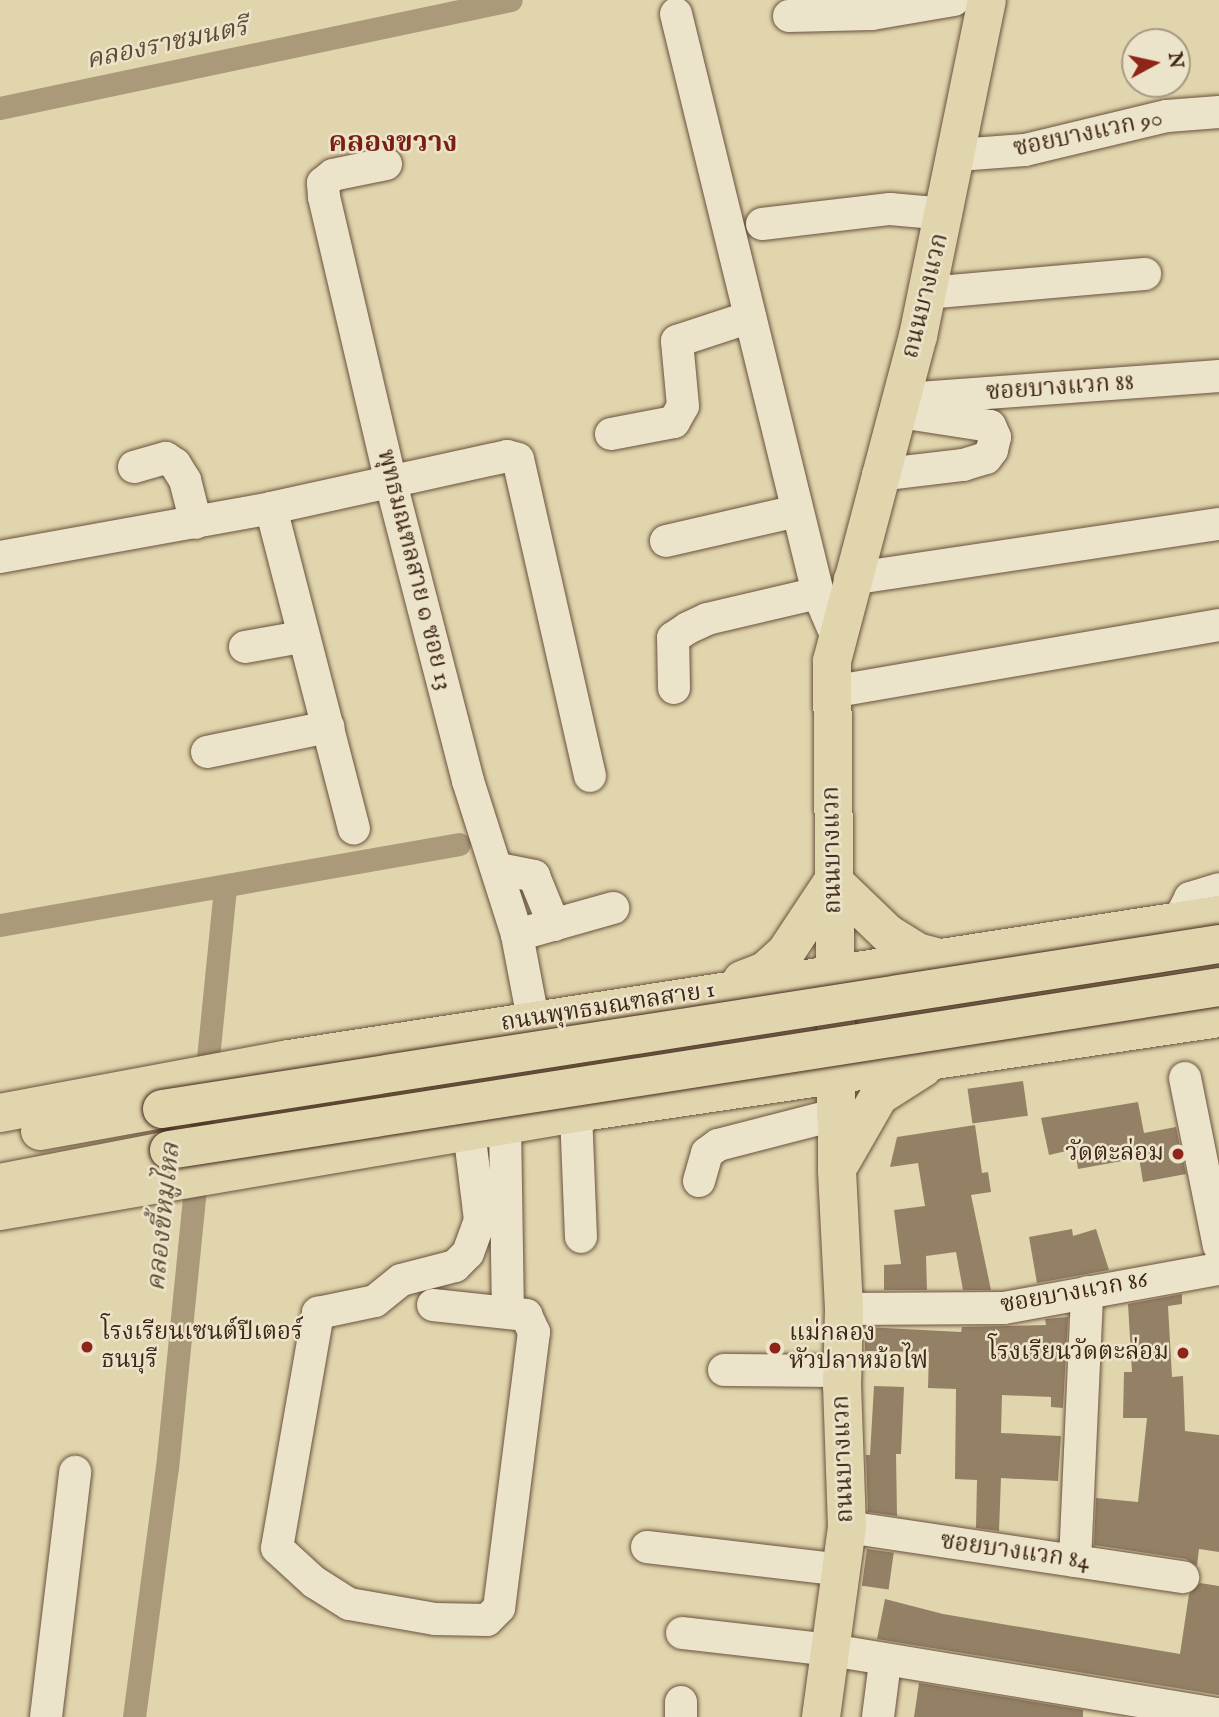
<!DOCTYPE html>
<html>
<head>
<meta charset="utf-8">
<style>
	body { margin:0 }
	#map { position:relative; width:1219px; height:1717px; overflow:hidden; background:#e1d5ad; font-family:"IM FELL English","Noto Serif Thai",serif }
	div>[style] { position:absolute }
	.canal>* { height:23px; margin:-11.5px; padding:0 11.5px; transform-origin:11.5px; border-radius:11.5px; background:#ab9a7a }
	.building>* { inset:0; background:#948165; transform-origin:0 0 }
	.roads { filter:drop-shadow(0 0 2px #69523d) drop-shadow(0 0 2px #69523d) }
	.minor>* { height:32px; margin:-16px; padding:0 16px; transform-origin:16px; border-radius:16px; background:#ece4ca }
	.major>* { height:38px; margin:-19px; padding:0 19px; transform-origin:19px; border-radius:19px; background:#e1d5ad }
	.bridges { filter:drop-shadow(0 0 2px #412718) drop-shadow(0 0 2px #412718) }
	.major-bridge>* { height:38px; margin:-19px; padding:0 19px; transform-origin:19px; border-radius:19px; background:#e1d5ad }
	.dots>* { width:19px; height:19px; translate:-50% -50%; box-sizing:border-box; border:4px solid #ece4ca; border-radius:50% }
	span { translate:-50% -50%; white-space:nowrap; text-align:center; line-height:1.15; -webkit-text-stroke:5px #ece4ca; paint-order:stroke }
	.street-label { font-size:24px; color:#412718 }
	.poi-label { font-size:24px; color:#412718 }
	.right { translate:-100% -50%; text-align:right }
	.left { translate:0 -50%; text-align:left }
	.water-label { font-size:26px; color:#614a35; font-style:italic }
	.quarter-label { font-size:28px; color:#7a1f14; font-weight:700 }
	.north { position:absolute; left:1121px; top:28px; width:70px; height:70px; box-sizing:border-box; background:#ece4ca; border:2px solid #a89883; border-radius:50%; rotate:82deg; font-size:19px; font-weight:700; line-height:28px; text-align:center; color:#412718 }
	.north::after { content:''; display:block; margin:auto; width:24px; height:32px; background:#8f2418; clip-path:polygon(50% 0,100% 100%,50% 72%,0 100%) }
</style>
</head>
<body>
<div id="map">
	<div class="canal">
		<i style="left:0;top:108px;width:522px;rotate:-11.93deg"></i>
		<i style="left:0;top:925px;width:466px;rotate:-10deg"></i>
		<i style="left:134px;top:1717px;width:251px;rotate:-82.5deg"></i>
		<i style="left:167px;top:1468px;width:583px;rotate:-84.29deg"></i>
	</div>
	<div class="building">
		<i style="left:1023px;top:1081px;width:35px;height:56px;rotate:82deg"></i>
		<i style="clip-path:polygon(1138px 1102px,1144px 1133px,1176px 1127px,1186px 1174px,1143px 1182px,1139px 1158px,1078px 1169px,1075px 1149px,1049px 1155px,1041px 1118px)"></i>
		<i style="clip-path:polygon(975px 1125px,982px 1173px,988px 1172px,991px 1192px,971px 1195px,991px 1290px,963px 1290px,956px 1252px,926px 1256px,927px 1290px,884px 1290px,884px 1265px,901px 1264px,894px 1210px,925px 1206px,918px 1163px,890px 1167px,897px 1137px)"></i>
		<i style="clip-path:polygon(1072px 1229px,1073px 1236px,1096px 1229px,1109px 1270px,1037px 1283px,1029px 1237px)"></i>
		<i style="clip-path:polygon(1182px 1294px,1182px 1304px,1168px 1306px,1172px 1377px,1183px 1376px,1185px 1431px,1219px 1435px,1219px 1552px,1199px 1549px,1197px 1566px,1186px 1559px,1094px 1545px,1096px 1498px,1138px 1502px,1147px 1418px,1123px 1418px,1124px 1372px,1132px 1372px,1128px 1304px)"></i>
		<i style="clip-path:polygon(1068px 1317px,1063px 1408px,1051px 1407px,1051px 1397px,1002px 1395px,1001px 1433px,1061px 1436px,1058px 1481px,1001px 1478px,999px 1531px,976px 1528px,977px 1480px,955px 1479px,956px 1389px,928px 1388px,929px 1352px,865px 1351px,865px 1327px,961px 1332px,962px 1327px,1046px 1325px,1045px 1319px)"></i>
		<i style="clip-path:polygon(874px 1386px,904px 1387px,901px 1454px,896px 1454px,897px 1516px,868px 1512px,866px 1455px,870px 1455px)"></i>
		<i style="left:867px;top:1549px;width:27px;height:37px;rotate:8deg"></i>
		<i style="clip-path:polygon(1200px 1583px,1219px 1586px,1219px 1695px,877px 1639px,885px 1599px,943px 1614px,1180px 1654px,1189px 1594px)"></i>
		<i style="clip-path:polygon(919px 1683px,1083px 1710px,1083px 1717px,914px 1717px)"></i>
	</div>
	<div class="roads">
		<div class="minor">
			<i style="left:676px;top:14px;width:596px;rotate:76.22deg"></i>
			<i style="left:818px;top:593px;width:46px;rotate:66.8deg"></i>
			<i style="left:789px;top:16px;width:83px;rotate:-1.4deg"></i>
			<i style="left:872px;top:14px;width:83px;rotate:-9.7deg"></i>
			<i style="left:958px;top:155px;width:67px;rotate:-4.3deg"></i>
			<i style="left:1025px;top:150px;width:146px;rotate:-13.5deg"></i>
			<i style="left:1167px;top:116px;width:52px;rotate:-4.4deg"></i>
			<i style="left:386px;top:164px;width:54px;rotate:168.3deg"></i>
			<i style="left:333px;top:175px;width:13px;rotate:141deg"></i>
			<i style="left:323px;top:183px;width:14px;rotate:86deg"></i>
			<i style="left:324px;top:197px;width:294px;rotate:76.8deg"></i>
			<i style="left:391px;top:483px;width:308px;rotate:75.5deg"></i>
			<i style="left:468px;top:781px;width:162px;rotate:72.3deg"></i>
			<i style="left:517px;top:935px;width:86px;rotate:79.2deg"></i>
			<i style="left:762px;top:224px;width:129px;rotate:-6.7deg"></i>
			<i style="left:890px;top:209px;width:56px;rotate:5.1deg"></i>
			<i style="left:927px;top:293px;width:219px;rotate:-5deg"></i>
			<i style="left:901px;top:393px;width:19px;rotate:16deg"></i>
			<i style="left:919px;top:398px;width:301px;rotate:-4.2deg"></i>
			<i style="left:611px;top:434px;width:64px;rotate:-10.8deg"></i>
			<i style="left:674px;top:422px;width:18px;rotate:-61deg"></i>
			<i style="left:683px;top:406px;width:65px;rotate:-95.3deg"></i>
			<i style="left:677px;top:341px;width:77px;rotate:-18.2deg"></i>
			<i style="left:134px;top:467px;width:33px;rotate:-16deg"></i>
			<i style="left:166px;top:458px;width:11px;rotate:34deg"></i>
			<i style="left:175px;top:464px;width:19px;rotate:58deg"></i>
			<i style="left:185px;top:480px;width:44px;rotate:75.7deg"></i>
			<i style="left:878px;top:475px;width:86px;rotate:-6.7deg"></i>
			<i style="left:963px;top:465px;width:24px;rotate:-17deg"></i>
			<i style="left:986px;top:458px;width:10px;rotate:-53deg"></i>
			<i style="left:992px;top:450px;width:13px;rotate:-77deg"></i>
			<i style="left:995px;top:437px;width:12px;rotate:-114deg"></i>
			<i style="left:990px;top:426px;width:85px;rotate:-171.2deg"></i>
			<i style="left:271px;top:508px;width:331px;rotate:75.5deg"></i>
			<i style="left:666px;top:541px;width:134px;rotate:-12.9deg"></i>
			<i style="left:0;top:557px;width:275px;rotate:-10.2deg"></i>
			<i style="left:271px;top:508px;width:242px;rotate:-12.4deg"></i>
			<i style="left:507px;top:456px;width:11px;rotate:15deg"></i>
			<i style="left:518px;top:459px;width:325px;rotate:77.2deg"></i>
			<i style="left:850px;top:579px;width:373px;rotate:-8.5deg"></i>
			<i style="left:245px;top:647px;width:57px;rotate:-10.1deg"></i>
			<i style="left:674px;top:688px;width:50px;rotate:-91.1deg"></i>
			<i style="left:673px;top:638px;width:18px;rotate:-34deg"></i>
			<i style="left:688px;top:628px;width:21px;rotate:-25deg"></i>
			<i style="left:707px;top:619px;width:114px;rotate:-13.2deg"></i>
			<i style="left:831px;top:692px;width:394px;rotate:-9.8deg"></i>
			<i style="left:207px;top:752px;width:124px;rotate:-11.7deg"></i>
			<i style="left:499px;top:869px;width:36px;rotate:11deg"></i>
			<i style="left:534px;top:876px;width:53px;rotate:67.8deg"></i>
			<i style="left:1178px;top:922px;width:27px;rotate:-63deg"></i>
			<i style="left:1190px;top:898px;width:30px;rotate:-17deg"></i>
			<i style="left:517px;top:935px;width:100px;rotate:-15.7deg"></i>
			<i style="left:1185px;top:1078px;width:171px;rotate:78.6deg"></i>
			<i style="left:576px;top:1113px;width:124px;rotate:87.7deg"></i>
			<i style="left:505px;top:1125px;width:186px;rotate:89.1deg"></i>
			<i style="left:699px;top:1181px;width:29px;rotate:-74deg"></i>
			<i style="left:707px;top:1153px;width:14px;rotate:-36deg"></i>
			<i style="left:718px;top:1145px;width:124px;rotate:-14.5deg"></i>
			<i style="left:433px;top:1305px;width:94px;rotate:6.1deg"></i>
			<i style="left:526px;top:1315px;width:19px;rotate:65deg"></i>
			<i style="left:534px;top:1332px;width:278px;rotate:97.2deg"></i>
			<i style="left:499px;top:1608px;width:17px;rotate:135deg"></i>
			<i style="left:487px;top:1620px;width:52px;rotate:-178.9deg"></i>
			<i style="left:435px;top:1619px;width:87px;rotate:-170.1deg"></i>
			<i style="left:349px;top:1604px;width:41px;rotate:-147.8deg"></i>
			<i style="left:314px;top:1582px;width:50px;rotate:-137.4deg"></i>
			<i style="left:277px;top:1548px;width:239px;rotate:-80.1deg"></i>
			<i style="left:318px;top:1313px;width:58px;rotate:-11.9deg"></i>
			<i style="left:375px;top:1301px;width:33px;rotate:-39deg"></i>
			<i style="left:401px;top:1280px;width:56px;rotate:-14.5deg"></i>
			<i style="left:455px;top:1266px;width:18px;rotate:-45deg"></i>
			<i style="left:468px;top:1253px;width:35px;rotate:-70deg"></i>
			<i style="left:480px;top:1220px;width:90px;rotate:-97deg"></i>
			<i style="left:844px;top:1309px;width:160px;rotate:-0.4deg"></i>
			<i style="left:1004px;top:1308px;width:219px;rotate:-10.3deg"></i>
			<i style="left:724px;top:1370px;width:118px;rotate:0.5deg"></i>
			<i style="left:847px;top:1527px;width:340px;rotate:8.5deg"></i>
			<i style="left:647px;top:1547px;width:196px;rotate:6.7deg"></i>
			<i style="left:1075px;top:1561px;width:269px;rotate:-87.4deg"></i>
			<i style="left:682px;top:1633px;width:150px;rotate:6.5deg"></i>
			<i style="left:831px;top:1650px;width:393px;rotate:9.4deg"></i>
			<i style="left:681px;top:1702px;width:15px;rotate:90deg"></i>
			<i style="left:46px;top:1717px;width:247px;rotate:-83.2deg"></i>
			<i style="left:878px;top:1717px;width:55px;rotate:-82.7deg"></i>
		</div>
		<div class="major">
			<i style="left:833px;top:881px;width:75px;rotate:43.9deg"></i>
			<i style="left:887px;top:933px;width:36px;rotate:32deg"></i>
			<i style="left:917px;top:952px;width:24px;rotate:15deg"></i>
			<i style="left:742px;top:980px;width:25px;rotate:-21deg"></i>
			<i style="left:765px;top:971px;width:28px;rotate:-42deg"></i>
			<i style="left:786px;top:952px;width:85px;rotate:-56.5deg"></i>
			<i style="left:0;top:1113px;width:294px;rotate:-10.6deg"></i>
			<i style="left:289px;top:1059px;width:941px;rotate:-8.8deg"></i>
			<i style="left:40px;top:1131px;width:124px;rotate:-10.2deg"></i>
			<i style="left:841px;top:1162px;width:76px;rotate:-60.1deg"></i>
			<i style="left:879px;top:1096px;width:52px;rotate:-32.5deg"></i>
			<i style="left:0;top:1183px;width:172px;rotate:-11deg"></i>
			<i style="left:0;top:1211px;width:584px;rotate:-9.66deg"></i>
			<i style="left:576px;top:1113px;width:650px;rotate:-8.4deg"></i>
			<i style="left:821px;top:1717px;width:192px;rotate:-82.2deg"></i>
			<i style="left:847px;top:1527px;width:141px;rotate:-92deg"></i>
			<i style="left:842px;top:1386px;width:77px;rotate:-88.5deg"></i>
			<i style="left:844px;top:1309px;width:139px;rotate:-92.9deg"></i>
			<i style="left:837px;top:1170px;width:509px;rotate:-90.56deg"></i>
			<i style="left:832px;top:661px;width:336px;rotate:-75.2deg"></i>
			<i style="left:918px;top:336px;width:343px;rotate:-78.4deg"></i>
		</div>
	</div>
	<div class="bridges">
		<div class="major-bridge">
			<i style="left:162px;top:1109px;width:1070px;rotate:-8.87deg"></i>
			<i style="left:169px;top:1150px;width:1063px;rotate:-8.82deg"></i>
		</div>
	</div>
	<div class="dots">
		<i style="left:1178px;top:1154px;background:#8f2418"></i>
		<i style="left:87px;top:1347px;background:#8f2418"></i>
		<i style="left:775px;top:1348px;background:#8f2418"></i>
		<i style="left:1183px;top:1353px;background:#8f2418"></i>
	</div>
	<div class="street-label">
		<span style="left:1088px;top:134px;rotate:-12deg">ซอยบางแวก 90</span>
		<span style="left:926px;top:296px;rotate:-76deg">ถนนบางแวก</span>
		<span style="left:1060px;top:388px;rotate:-4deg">ซอยบางแวก 88</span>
		<span style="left:414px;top:570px;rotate:76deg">พุทธมณฑลสาย ๑ ซอย 13</span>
		<span style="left:833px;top:850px;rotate:-91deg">ถนนบางแวก</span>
		<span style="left:608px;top:1007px;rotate:-9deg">ถนนพุทธมณฑลสาย 1</span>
		<span style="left:1074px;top:1293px;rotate:-10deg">ซอยบางแวก 86</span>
		<span style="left:844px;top:1459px;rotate:-92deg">ถนนบางแวก</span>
		<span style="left:1015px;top:1552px;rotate:8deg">ซอยบางแวก 84</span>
	</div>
	<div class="poi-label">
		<span class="right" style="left:1164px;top:1154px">วัดตะล่อม</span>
		<span class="left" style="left:101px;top:1347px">โรงเรียนเซนต์ปีเตอร์<br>ธนบุรี</span>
		<span class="left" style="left:789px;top:1348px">แม่กลอง<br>หัวปลาหม้อไฟ</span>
		<span class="right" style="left:1169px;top:1353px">โรงเรียนวัดตะล่อม</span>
	</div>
	<div class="water-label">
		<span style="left:167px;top:44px;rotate:-12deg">คลองราชมนตรี</span>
		<span style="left:164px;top:1217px;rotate:-84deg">คลองขี้หมูไหล</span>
	</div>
	<div class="quarter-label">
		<span style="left:393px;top:144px">คลองขวาง</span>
	</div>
	<div class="north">N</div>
</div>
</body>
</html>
